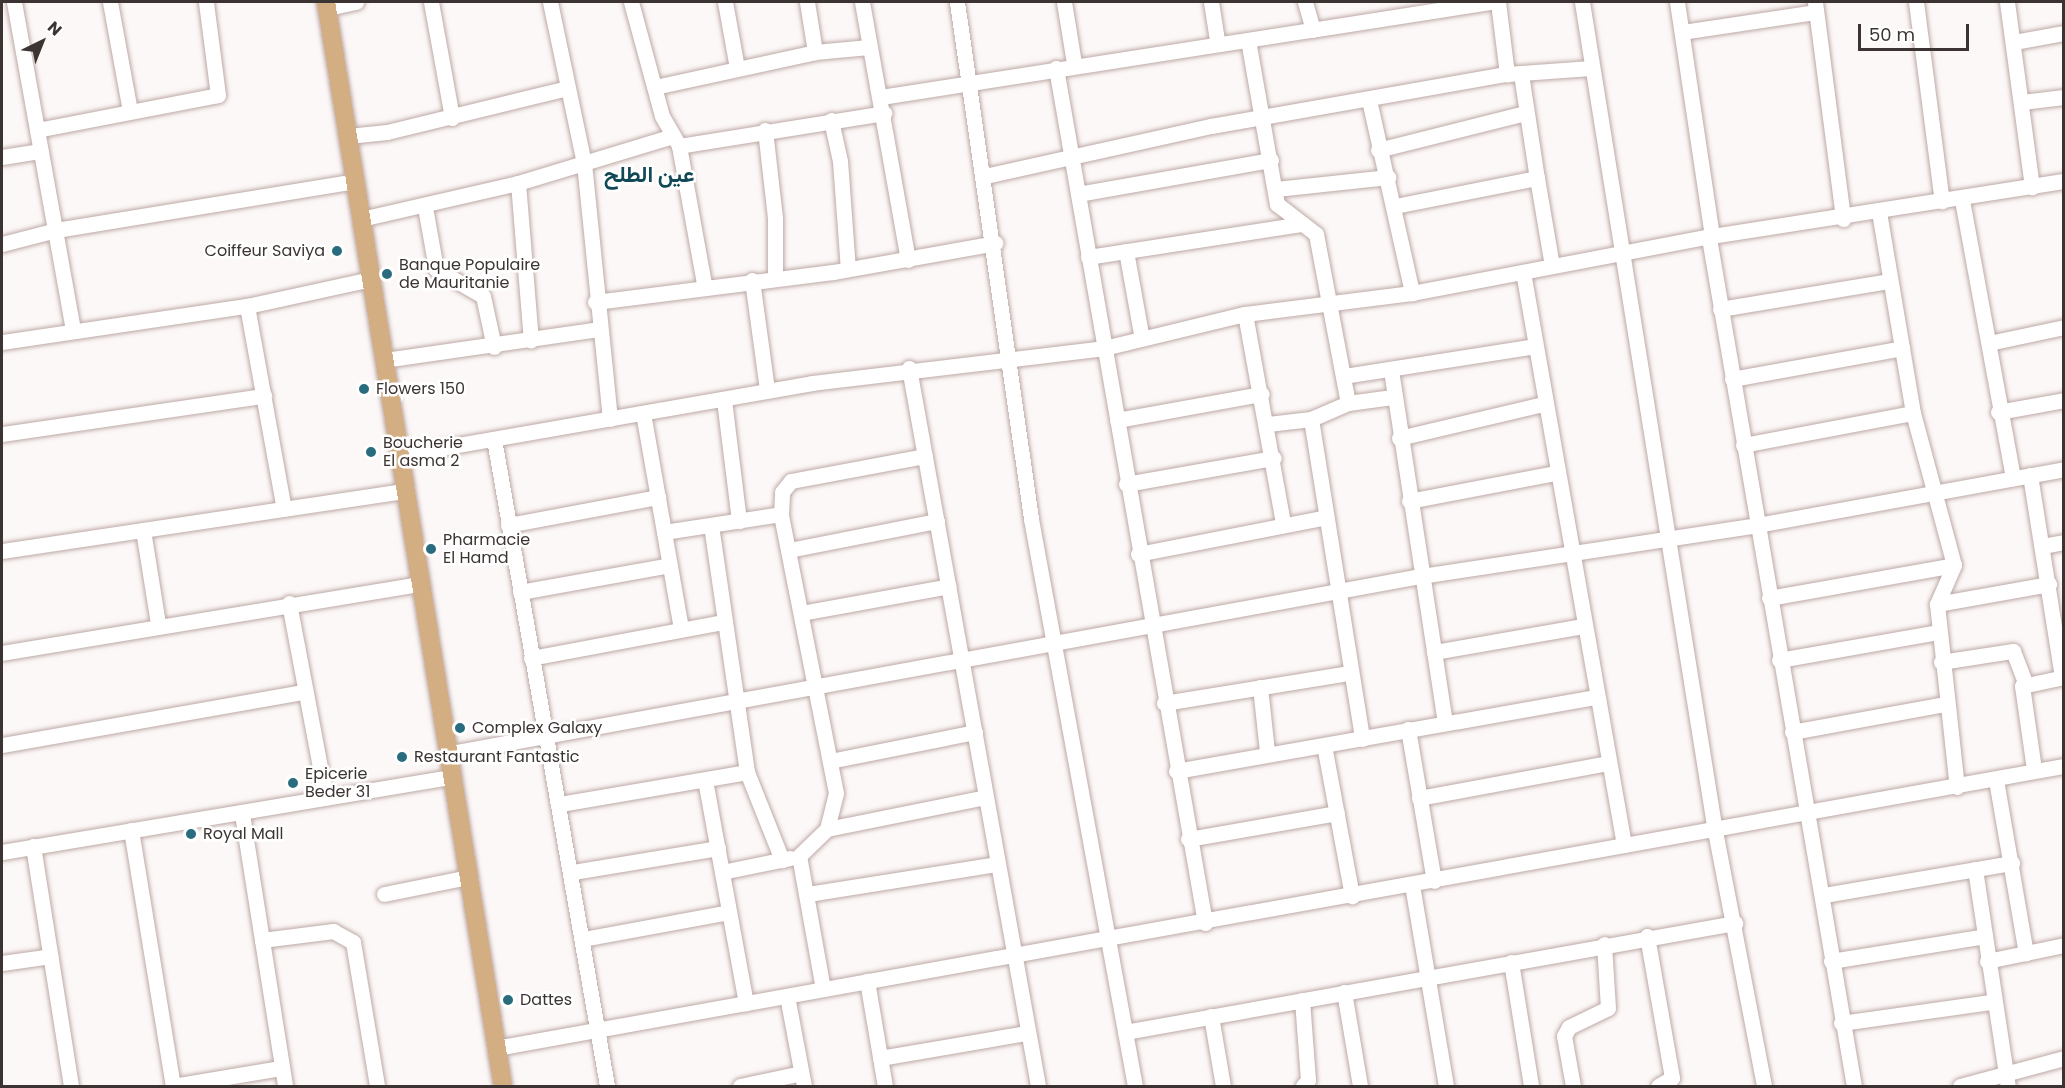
<!DOCTYPE html>
<html>
<head>
<meta charset="utf-8">
<style>
	body { margin:0 }
	#map { position:relative; width:2065px; height:1088px; overflow:hidden; background:#fcf8f7; font-family:Poppins,Vazirmatn,sans-serif }
	div>[style] { position:absolute }
	.roads { filter:drop-shadow(0 0 2px #bda9a5) drop-shadow(0 0 2px #bda9a5) }
	.minor>* { height:15px; margin:-7.5px; padding:0 7.5px; transform-origin:7.5px; border-radius:7.5px; background:#fff }
	.major>* { height:18px; margin:-9px; padding:0 9px; transform-origin:9px; border-radius:9px; background:#d3ae82 }
	.dots>* { width:16px; height:16px; translate:-50% -50%; box-sizing:border-box; border:3px solid #fff; border-radius:50% }
	span { translate:-50% -50%; white-space:nowrap; text-align:center; line-height:1.15; -webkit-text-stroke:5px #fff; paint-order:stroke }
	.poi-label { font-size:16px; color:#3c3432 }
	.right { translate:-100% -50%; text-align:right }
	.left { translate:0 -50%; text-align:left }
	.district-label { font-size:22px; color:#114956; font-weight:700 }
	.frame { position:absolute; inset:0; border:3px solid #3c3432; pointer-events:none }
	.north { position:absolute; left:12px; top:12px; width:60px; height:60px; -webkit-text-stroke:4px #fff; paint-order:stroke; rotate:43deg; font-size:16px; font-weight:700; line-height:24px; text-align:center; color:#3c3432 }
	.north::after { content:''; display:block; margin:auto; width:21px; height:27px; background:#3c3432; clip-path:polygon(50% 0,100% 100%,50% 72%,0 100%) }
	.scale { position:absolute; left:1858px; top:24px; width:111px; height:27px; box-sizing:border-box; border:3px solid #3c3432; border-top:0; padding-left:8px; font-size:18px; line-height:21px; white-space:nowrap; color:#3c3432; -webkit-text-stroke:4px #fff; paint-order:stroke }
</style>
</head>
<body>
<div id="map">
	<div class="roads">
		<div class="minor">
			<i style="left:14px;top:2px;width:334px;rotate:79.8deg"></i>
			<i style="left:110px;top:2px;width:111px;rotate:79.6deg"></i>
			<i style="left:431px;top:2px;width:118px;rotate:79.7deg"></i>
			<i style="left:550px;top:2px;width:165px;rotate:78.1deg"></i>
			<i style="left:584px;top:163px;width:257px;rotate:84.2deg"></i>
			<i style="left:631px;top:2px;width:118px;rotate:74.8deg"></i>
			<i style="left:662px;top:116px;width:34px;rotate:60deg"></i>
			<i style="left:679px;top:146px;width:140px;rotate:79.7deg"></i>
			<i style="left:725px;top:2px;width:67px;rotate:79.7deg"></i>
			<i style="left:807px;top:2px;width:51px;rotate:80.9deg"></i>
			<i style="left:862px;top:2px;width:262px;rotate:79.9deg"></i>
			<i style="left:957px;top:2px;width:522px;rotate:81.85deg"></i>
			<i style="left:1031px;top:519px;width:576px;rotate:79.61deg"></i>
			<i style="left:1064px;top:2px;width:62px;rotate:80.7deg"></i>
			<i style="left:1211px;top:2px;width:39px;rotate:81deg"></i>
			<i style="left:1305px;top:2px;width:29px;rotate:74deg"></i>
			<i style="left:1498px;top:2px;width:73px;rotate:82.9deg"></i>
			<i style="left:1582px;top:2px;width:840px;rotate:80.89deg"></i>
			<i style="left:1715px;top:831px;width:260px;rotate:79.1deg"></i>
			<i style="left:1677px;top:2px;width:237px;rotate:81.5deg"></i>
			<i style="left:1815px;top:2px;width:219px;rotate:82.6deg"></i>
			<i style="left:1916px;top:2px;width:201px;rotate:82.6deg"></i>
			<i style="left:2007px;top:2px;width:187px;rotate:82.3deg"></i>
			<i style="left:327px;top:8px;width:30px;rotate:-12deg"></i>
			<i style="left:1682px;top:32px;width:135px;rotate:-8.5deg"></i>
			<i style="left:1248px;top:40px;width:167px;rotate:80deg"></i>
			<i style="left:1277px;top:204px;width:49px;rotate:37.6deg"></i>
			<i style="left:1316px;top:234px;width:172px;rotate:79.3deg"></i>
			<i style="left:1348px;top:403px;width:45px;rotate:-7.6deg"></i>
			<i style="left:2014px;top:42px;width:51px;rotate:-10.2deg"></i>
			<i style="left:1056px;top:68px;width:868px;rotate:80.11deg"></i>
			<i style="left:1521px;top:74px;width:105px;rotate:81.3deg"></i>
			<i style="left:655px;top:87px;width:164px;rotate:-12.3deg"></i>
			<i style="left:815px;top:52px;width:54px;rotate:-5.3deg"></i>
			<i style="left:881px;top:97px;width:616px;rotate:-8.87deg"></i>
			<i style="left:1369px;top:100px;width:198px;rotate:77.4deg"></i>
			<i style="left:2022px;top:102px;width:42px;rotate:-6.8deg"></i>
			<i style="left:831px;top:120px;width:42px;rotate:77.6deg"></i>
			<i style="left:840px;top:161px;width:108px;rotate:85.8deg"></i>
			<i style="left:37px;top:130px;width:184px;rotate:-10.9deg"></i>
			<i style="left:218px;top:95px;width:94px;rotate:-97.4deg"></i>
			<i style="left:765px;top:130px;width:89px;rotate:83.5deg"></i>
			<i style="left:775px;top:218px;width:60px;rotate:90deg"></i>
			<i style="left:348px;top:136px;width:39px;rotate:-6deg"></i>
			<i style="left:387px;top:132px;width:186px;rotate:-13.7deg"></i>
			<i style="left:679px;top:146px;width:208px;rotate:-9.1deg"></i>
			<i style="left:1378px;top:150px;width:152px;rotate:-14.1deg"></i>
			<i style="left:2px;top:157px;width:39px;rotate:-9deg"></i>
			<i style="left:985px;top:176px;width:231px;rotate:-12.5deg"></i>
			<i style="left:1211px;top:126px;width:301px;rotate:-10deg"></i>
			<i style="left:1507px;top:74px;width:84px;rotate:-4.1deg"></i>
			<i style="left:518px;top:183px;width:158px;rotate:85.3deg"></i>
			<i style="left:1276px;top:189px;width:113px;rotate:-6.1deg"></i>
			<i style="left:1078px;top:194px;width:196px;rotate:-10deg"></i>
			<i style="left:1962px;top:200px;width:283px;rotate:79.6deg"></i>
			<i style="left:1395px;top:206px;width:145px;rotate:-11.2deg"></i>
			<i style="left:1537px;top:178px;width:89px;rotate:80.3deg"></i>
			<i style="left:425px;top:207px;width:63px;rotate:79.9deg"></i>
			<i style="left:436px;top:269px;width:54px;rotate:29.9deg"></i>
			<i style="left:483px;top:296px;width:52px;rotate:77.8deg"></i>
			<i style="left:1879px;top:212px;width:204px;rotate:80.4deg"></i>
			<i style="left:1913px;top:413px;width:157px;rotate:74.9deg"></i>
			<i style="left:1954px;top:565px;width:43px;rotate:113.6deg"></i>
			<i style="left:1937px;top:604px;width:184px;rotate:83.8deg"></i>
			<i style="left:361px;top:219px;width:161px;rotate:-12.9deg"></i>
			<i style="left:518px;top:183px;width:162px;rotate:-16.9deg"></i>
			<i style="left:1709px;top:238px;width:860px;rotate:80.3deg"></i>
			<i style="left:2px;top:244px;width:56px;rotate:-14.5deg"></i>
			<i style="left:56px;top:230px;width:303px;rotate:-9.3deg"></i>
			<i style="left:1126px;top:251px;width:89px;rotate:79.7deg"></i>
			<i style="left:1088px;top:257px;width:216px;rotate:-8.8deg"></i>
			<i style="left:1523px;top:272px;width:582px;rotate:80deg"></i>
			<i style="left:752px;top:280px;width:111px;rotate:82.2deg"></i>
			<i style="left:595px;top:302px;width:240px;rotate:-7.2deg"></i>
			<i style="left:833px;top:272px;width:165px;rotate:-10.1deg"></i>
			<i style="left:247px;top:306px;width:206px;rotate:79.7deg"></i>
			<i style="left:1720px;top:309px;width:172px;rotate:-9.4deg"></i>
			<i style="left:1245px;top:314px;width:213px;rotate:79.7deg"></i>
			<i style="left:2px;top:342px;width:248px;rotate:-8.4deg"></i>
			<i style="left:247px;top:306px;width:127px;rotate:-12.3deg"></i>
			<i style="left:1989px;top:343px;width:77px;rotate:-12deg"></i>
			<i style="left:384px;top:360px;width:216px;rotate:-8.2deg"></i>
			<i style="left:909px;top:368px;width:729px;rotate:79.81deg"></i>
			<i style="left:1391px;top:370px;width:356px;rotate:81.3deg"></i>
			<i style="left:1344px;top:376px;width:193px;rotate:-8.9deg"></i>
			<i style="left:1732px;top:379px;width:173px;rotate:-10.3deg"></i>
			<i style="left:724px;top:400px;width:122px;rotate:82.9deg"></i>
			<i style="left:1998px;top:412px;width:67px;rotate:-10.3deg"></i>
			<i style="left:643px;top:413px;width:218px;rotate:80deg"></i>
			<i style="left:1311px;top:419px;width:324px;rotate:80.9deg"></i>
			<i style="left:1117px;top:420px;width:147px;rotate:-10.2deg"></i>
			<i style="left:1268px;top:424px;width:43px;rotate:-6.6deg"></i>
			<i style="left:1311px;top:419px;width:40px;rotate:-23.4deg"></i>
			<i style="left:2px;top:434px;width:265px;rotate:-8.3deg"></i>
			<i style="left:1399px;top:438px;width:148px;rotate:-13.3deg"></i>
			<i style="left:494px;top:439px;width:657px;rotate:80.09deg"></i>
			<i style="left:1743px;top:445px;width:173px;rotate:-10.7deg"></i>
			<i style="left:400px;top:455px;width:418px;rotate:-9.9deg"></i>
			<i style="left:812px;top:383px;width:294px;rotate:-6.8deg"></i>
			<i style="left:1104px;top:348px;width:145px;rotate:-13.6deg"></i>
			<i style="left:1245px;top:314px;width:168px;rotate:-7.2deg"></i>
			<i style="left:1412px;top:293px;width:305px;rotate:-10.8deg"></i>
			<i style="left:1712px;top:236px;width:356px;rotate:-8.9deg"></i>
			<i style="left:2030px;top:475px;width:205px;rotate:81deg"></i>
			<i style="left:1126px;top:484px;width:150px;rotate:-10deg"></i>
			<i style="left:1409px;top:501px;width:150px;rotate:-10.8deg"></i>
			<i style="left:508px;top:525px;width:153px;rotate:-10.6deg"></i>
			<i style="left:143px;top:530px;width:95px;rotate:80.9deg"></i>
			<i style="left:664px;top:532px;width:118px;rotate:-8.7deg"></i>
			<i style="left:2042px;top:546px;width:22px;rotate:-10deg"></i>
			<i style="left:789px;top:550px;width:151px;rotate:-11.1deg"></i>
			<i style="left:2px;top:551px;width:407px;rotate:-8.5deg"></i>
			<i style="left:1138px;top:554px;width:192px;rotate:-11.1deg"></i>
			<i style="left:520px;top:592px;width:152px;rotate:-10.2deg"></i>
			<i style="left:1769px;top:598px;width:188px;rotate:-10.1deg"></i>
			<i style="left:289px;top:603px;width:198px;rotate:79.3deg"></i>
			<i style="left:1937px;top:604px;width:114px;rotate:-10.1deg"></i>
			<i style="left:801px;top:613px;width:150px;rotate:-10.3deg"></i>
			<i style="left:1434px;top:652px;width:151px;rotate:-9.9deg"></i>
			<i style="left:2px;top:653px;width:424px;rotate:-9.4deg"></i>
			<i style="left:531px;top:658px;width:196px;rotate:-10.6deg"></i>
			<i style="left:1779px;top:660px;width:161px;rotate:-10deg"></i>
			<i style="left:1941px;top:662px;width:73px;rotate:-8.7deg"></i>
			<i style="left:2013px;top:651px;width:33px;rotate:69deg"></i>
			<i style="left:1260px;top:687px;width:64px;rotate:83.8deg"></i>
			<i style="left:1164px;top:703px;width:188px;rotate:-9.2deg"></i>
			<i style="left:1408px;top:729px;width:154px;rotate:80.3deg"></i>
			<i style="left:1792px;top:732px;width:156px;rotate:-10.4deg"></i>
			<i style="left:2px;top:745px;width:307px;rotate:-10deg"></i>
			<i style="left:1324px;top:745px;width:154px;rotate:79.5deg"></i>
			<i style="left:446px;top:754px;width:991px;rotate:-10.35deg"></i>
			<i style="left:1421px;top:576px;width:340px;rotate:-8.6deg"></i>
			<i style="left:1757px;top:525px;width:312px;rotate:-10.3deg"></i>
			<i style="left:830px;top:761px;width:148px;rotate:-11.3deg"></i>
			<i style="left:2034px;top:769px;width:84px;rotate:-98.2deg"></i>
			<i style="left:2022px;top:686px;width:43px;rotate:-12.1deg"></i>
			<i style="left:1176px;top:771px;width:425px;rotate:-10deg"></i>
			<i style="left:747px;top:772px;width:95px;rotate:68.3deg"></i>
			<i style="left:705px;top:780px;width:227px;rotate:79.6deg"></i>
			<i style="left:1996px;top:780px;width:176px;rotate:80.2deg"></i>
			<i style="left:1419px;top:798px;width:191px;rotate:-10.5deg"></i>
			<i style="left:560px;top:804px;width:190px;rotate:-9.7deg"></i>
			<i style="left:747px;top:772px;width:249px;rotate:-98.3deg"></i>
			<i style="left:242px;top:814px;width:128px;rotate:81deg"></i>
			<i style="left:262px;top:940px;width:72px;rotate:-7.2deg"></i>
			<i style="left:333px;top:931px;width:23px;rotate:29deg"></i>
			<i style="left:353px;top:942px;width:146px;rotate:80.5deg"></i>
			<i style="left:827px;top:829px;width:162px;rotate:-11.4deg"></i>
			<i style="left:131px;top:830px;width:259px;rotate:80.7deg"></i>
			<i style="left:1188px;top:839px;width:151px;rotate:-9.9deg"></i>
			<i style="left:33px;top:846px;width:243px;rotate:81deg"></i>
			<i style="left:2px;top:852px;width:455px;rotate:-9.5deg"></i>
			<i style="left:1975px;top:869px;width:219px;rotate:81.4deg"></i>
			<i style="left:573px;top:872px;width:147px;rotate:-9.4deg"></i>
			<i style="left:722px;top:872px;width:69px;rotate:-11.6deg"></i>
			<i style="left:1412px;top:885px;width:204px;rotate:80.4deg"></i>
			<i style="left:384px;top:894px;width:86px;rotate:-11.4deg"></i>
			<i style="left:808px;top:894px;width:192px;rotate:-9deg"></i>
			<i style="left:1824px;top:895px;width:191px;rotate:-9.7deg"></i>
			<i style="left:1647px;top:936px;width:144px;rotate:80deg"></i>
			<i style="left:1672px;top:1078px;width:16px;rotate:150deg"></i>
			<i style="left:583px;top:939px;width:148px;rotate:-10.5deg"></i>
			<i style="left:262px;top:940px;width:148px;rotate:81deg"></i>
			<i style="left:1831px;top:961px;width:156px;rotate:-9.2deg"></i>
			<i style="left:1987px;top:961px;width:79px;rotate:-11.7deg"></i>
			<i style="left:1511px;top:962px;width:126px;rotate:80.8deg"></i>
			<i style="left:2px;top:963px;width:49px;rotate:-8.1deg"></i>
			<i style="left:867px;top:981px;width:107px;rotate:80.3deg"></i>
			<i style="left:823px;top:989px;width:135px;rotate:-100.2deg"></i>
			<i style="left:799px;top:856px;width:39px;rotate:-44deg"></i>
			<i style="left:827px;top:829px;width:37px;rotate:-76deg"></i>
			<i style="left:836px;top:793px;width:284px;rotate:-101.2deg"></i>
			<i style="left:781px;top:514px;width:22px;rotate:-87deg"></i>
			<i style="left:782px;top:492px;width:14px;rotate:-51deg"></i>
			<i style="left:791px;top:481px;width:136px;rotate:-10.6deg"></i>
			<i style="left:1344px;top:992px;width:95px;rotate:80.3deg"></i>
			<i style="left:787px;top:996px;width:92px;rotate:79.3deg"></i>
			<i style="left:1302px;top:1000px;width:80px;rotate:85.7deg"></i>
			<i style="left:1308px;top:1080px;width:8px;rotate:130deg"></i>
			<i style="left:1211px;top:1016px;width:71px;rotate:80.3deg"></i>
			<i style="left:1841px;top:1023px;width:151px;rotate:-8deg"></i>
			<i style="left:1125px;top:1032px;width:620px;rotate:-10.13deg"></i>
			<i style="left:496px;top:1048px;width:1593px;rotate:-10.2deg"></i>
			<i style="left:880px;top:1058px;width:149px;rotate:-9.7deg"></i>
			<i style="left:173px;top:1086px;width:109px;rotate:-9.5deg"></i>
			<i style="left:740px;top:1086px;width:62px;rotate:-12deg"></i>
			<i style="left:1573px;top:1086px;width:51px;rotate:-100.2deg"></i>
			<i style="left:1564px;top:1036px;width:10px;rotate:-61deg"></i>
			<i style="left:1569px;top:1027px;width:43px;rotate:-26deg"></i>
			<i style="left:1608px;top:1008px;width:64px;rotate:-93.6deg"></i>
			<i style="left:1960px;top:1086px;width:108px;rotate:-15.1deg"></i>
		</div>
		<div class="major">
			<i style="left:326px;top:2px;width:1098px;rotate:80.73deg"></i>
		</div>
	</div>
	<div class="dots">
		<i style="left:337px;top:251px;background:#296c7e"></i>
		<i style="left:387px;top:274px;background:#296c7e"></i>
		<i style="left:364px;top:389px;background:#296c7e"></i>
		<i style="left:371px;top:452px;background:#296c7e"></i>
		<i style="left:431px;top:549px;background:#296c7e"></i>
		<i style="left:460px;top:728px;background:#296c7e"></i>
		<i style="left:402px;top:757px;background:#296c7e"></i>
		<i style="left:293px;top:783px;background:#296c7e"></i>
		<i style="left:191px;top:834px;background:#296c7e"></i>
		<i style="left:508px;top:1000px;background:#296c7e"></i>
	</div>
	<div class="poi-label">
		<span class="right" style="left:325px;top:251px">Coiffeur Saviya</span>
		<span class="left" style="left:399px;top:274px">Banque Populaire<br>de Mauritanie</span>
		<span class="left" style="left:376px;top:389px">Flowers 150</span>
		<span class="left" style="left:383px;top:452px">Boucherie<br>El asma 2</span>
		<span class="left" style="left:443px;top:549px">Pharmacie<br>El Hamd</span>
		<span class="left" style="left:472px;top:728px">Complex Galaxy</span>
		<span class="left" style="left:414px;top:757px">Restaurant Fantastic</span>
		<span class="left" style="left:305px;top:783px">Epicerie<br>Beder 31</span>
		<span class="left" style="left:203px;top:834px">Royal Mall</span>
		<span class="left" style="left:520px;top:1000px">Dattes</span>
	</div>
	<div class="district-label">
		<span style="left:649px;top:175px">عين الطلح</span>
	</div>
	<div class="frame"></div>
	<div class="north">N</div>
	<div class="scale">50 m</div>
</div>
</body>
</html>
